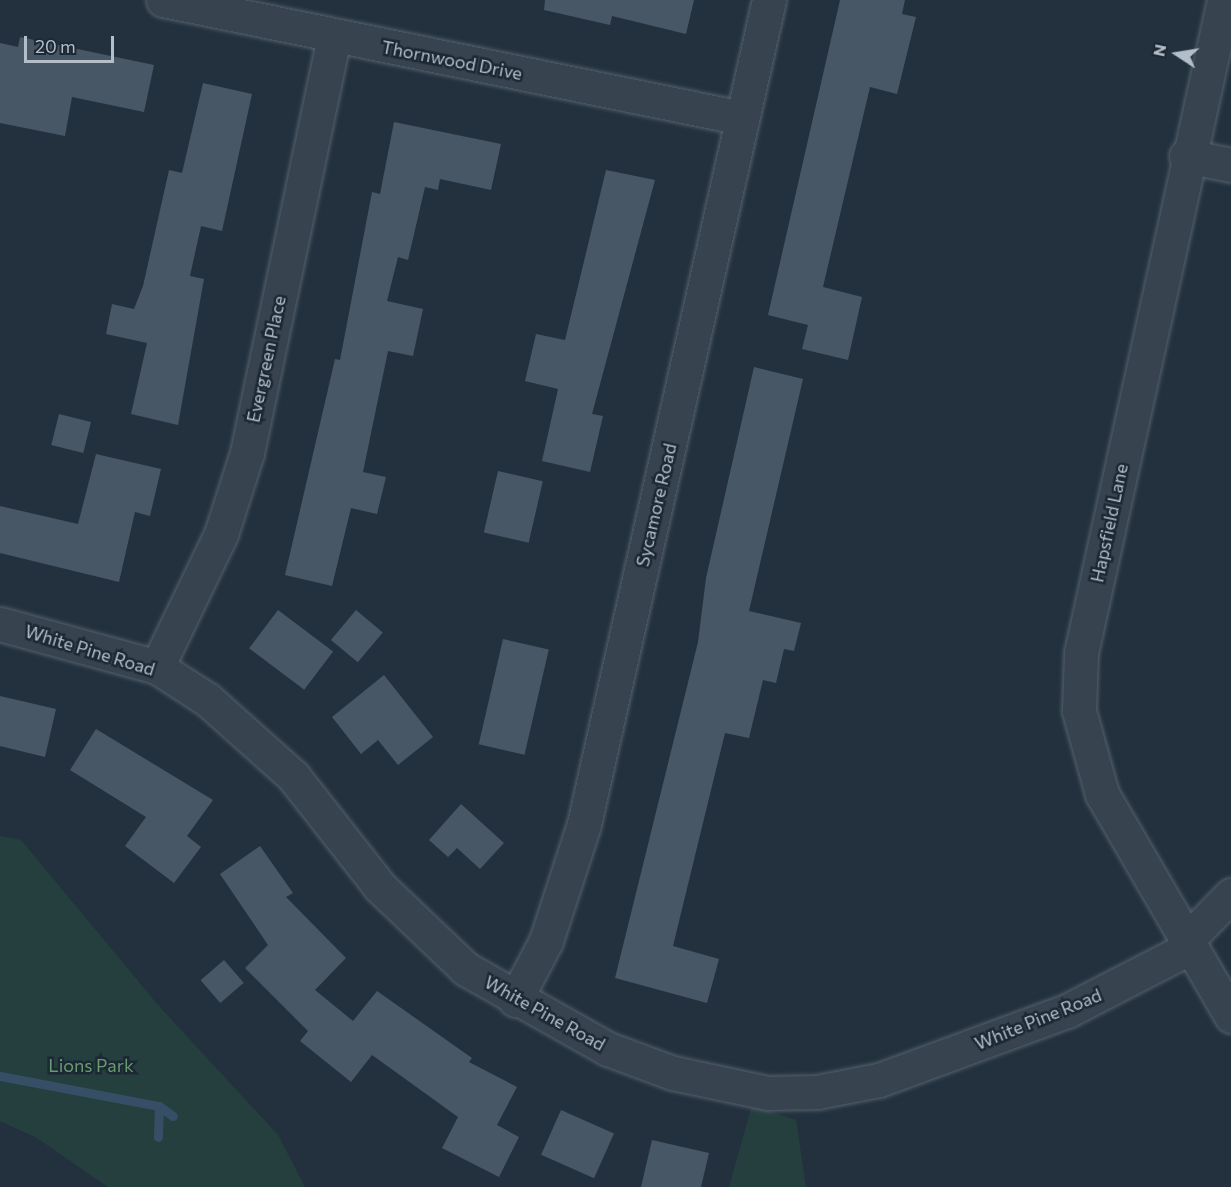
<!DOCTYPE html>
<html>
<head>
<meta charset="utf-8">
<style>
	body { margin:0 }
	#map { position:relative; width:1231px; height:1187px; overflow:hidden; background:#23313e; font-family:Commissioner,sans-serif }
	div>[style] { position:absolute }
	.green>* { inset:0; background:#253f3f }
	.stream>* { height:9px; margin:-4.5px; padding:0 4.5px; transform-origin:4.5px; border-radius:4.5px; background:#364f66 }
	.building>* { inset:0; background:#475765; transform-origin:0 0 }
	.roads { filter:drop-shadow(0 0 2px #55616c) drop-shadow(0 0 2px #55616c) }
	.minor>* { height:33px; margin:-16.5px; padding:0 16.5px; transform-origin:16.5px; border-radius:16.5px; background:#37434e }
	span { translate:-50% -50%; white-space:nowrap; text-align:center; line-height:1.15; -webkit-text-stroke:5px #1c2833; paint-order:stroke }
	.street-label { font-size:18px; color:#b3bec9 }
	.park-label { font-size:18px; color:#6a9b70 }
	.north { position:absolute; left:1147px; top:24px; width:60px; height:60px; -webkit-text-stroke:4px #1c2833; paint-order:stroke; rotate:282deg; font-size:16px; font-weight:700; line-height:24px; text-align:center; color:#b3bec9 }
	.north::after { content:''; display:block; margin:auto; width:21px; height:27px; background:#b3bec9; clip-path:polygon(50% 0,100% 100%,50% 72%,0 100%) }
	.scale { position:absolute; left:24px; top:36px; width:90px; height:27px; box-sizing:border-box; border:3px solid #b3bec9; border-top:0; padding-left:8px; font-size:18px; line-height:21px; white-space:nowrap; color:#b3bec9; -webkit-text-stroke:4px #1c2833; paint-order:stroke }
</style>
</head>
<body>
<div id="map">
	<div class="green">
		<i style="clip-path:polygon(0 836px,21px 840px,157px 1004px,278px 1135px,305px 1187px,108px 1187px,37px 1138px,0 1121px)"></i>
		<i style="clip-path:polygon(752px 1105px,796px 1120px,806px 1187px,729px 1187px)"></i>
	</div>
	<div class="stream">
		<i style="left:0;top:1076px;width:162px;rotate:10.7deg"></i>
		<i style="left:159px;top:1106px;width:31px;rotate:92deg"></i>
		<i style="left:159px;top:1106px;width:17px;rotate:36deg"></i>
	</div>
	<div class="building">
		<i style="clip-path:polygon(545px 0,694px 0,686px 34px,612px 16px,610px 25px,544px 10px)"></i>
		<i style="clip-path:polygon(840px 0,905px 0,902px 14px,916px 17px,897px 94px,870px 87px,823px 287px,862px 297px,848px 360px,802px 349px,808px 325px,768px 315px)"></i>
		<i style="clip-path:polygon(20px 37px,154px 65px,144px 112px,72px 97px,65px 136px,0 123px,0 43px,18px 47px)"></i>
		<i style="clip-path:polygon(203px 83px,252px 94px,222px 231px,201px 226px,190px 276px,204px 279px,178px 425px,131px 414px,147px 343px,106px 334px,112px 304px,134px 309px,143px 286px,169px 170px,182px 173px)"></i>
		<i style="clip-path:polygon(394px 122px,501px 144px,491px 190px,440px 179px,438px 190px,425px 187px,408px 260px,398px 257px,387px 301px,423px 309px,413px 356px,388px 351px,363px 472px,386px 477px,377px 514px,351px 508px,332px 586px,285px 575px,335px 359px,340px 360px,372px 192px,380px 194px)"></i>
		<i style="clip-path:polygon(606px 170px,655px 180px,592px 414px,603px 416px,590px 472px,542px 461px,558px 389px,525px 381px,536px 334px,565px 340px)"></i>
		<i style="clip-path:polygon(754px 367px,803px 379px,749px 611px,801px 623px,794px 651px,784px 649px,776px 683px,763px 680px,749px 738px,725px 733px,702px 827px,673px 946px,719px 959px,707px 1003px,615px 978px,698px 642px,706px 578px)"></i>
		<i style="left:59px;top:414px;width:33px;height:32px;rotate:14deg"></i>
		<i style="clip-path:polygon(96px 454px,161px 469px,150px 516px,135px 512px,119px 582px,0 553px,0 506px,78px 524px)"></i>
		<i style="left:498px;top:471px;width:46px;height:63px;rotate:13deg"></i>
		<i style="left:278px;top:610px;width:69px;height:48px;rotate:37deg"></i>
		<i style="left:356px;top:610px;width:35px;height:39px;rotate:40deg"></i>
		<i style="left:503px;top:639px;width:47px;height:108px;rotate:13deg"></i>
		<i style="clip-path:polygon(384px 675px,433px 737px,398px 765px,378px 740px,361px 754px,332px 717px)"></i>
		<i style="clip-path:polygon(0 696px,56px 709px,45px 757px,0 746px)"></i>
		<i style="clip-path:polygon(96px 729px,213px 800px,187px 836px,201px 847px,174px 883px,125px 846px,146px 817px,70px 770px)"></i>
		<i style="clip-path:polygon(461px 804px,504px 843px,480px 869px,457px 848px,448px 857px,429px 840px)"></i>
		<i style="clip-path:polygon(260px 846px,293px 893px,286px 897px,346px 958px,315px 990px,353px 1021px,377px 991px,472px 1058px,469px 1062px,517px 1087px,497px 1125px,519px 1137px,499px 1177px,442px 1148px,458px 1117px,372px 1055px,351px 1082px,300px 1041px,308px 1031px,245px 968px,268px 945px,220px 874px)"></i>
		<i style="left:224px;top:960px;width:30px;height:31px;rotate:49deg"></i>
		<i style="left:561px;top:1110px;width:58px;height:49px;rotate:24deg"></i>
		<i style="clip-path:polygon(652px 1140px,709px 1153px,701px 1187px,641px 1187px)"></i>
	</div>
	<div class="roads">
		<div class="minor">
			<i style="left:163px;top:0;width:591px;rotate:11.52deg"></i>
			<i style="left:1224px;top:0;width:668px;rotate:102.35deg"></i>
			<i style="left:1081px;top:653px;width:58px;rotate:92deg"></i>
			<i style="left:1079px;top:711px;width:86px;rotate:74.5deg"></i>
			<i style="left:1102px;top:794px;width:257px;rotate:59.8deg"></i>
			<i style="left:1186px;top:156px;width:46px;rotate:11.3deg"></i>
			<i style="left:0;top:624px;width:163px;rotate:15.3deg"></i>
			<i style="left:157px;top:667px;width:61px;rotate:32.9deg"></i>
			<i style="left:208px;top:700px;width:114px;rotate:41.8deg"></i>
			<i style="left:293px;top:776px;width:141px;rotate:51.9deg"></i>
			<i style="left:380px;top:887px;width:119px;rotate:43.6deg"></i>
			<i style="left:466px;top:969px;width:163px;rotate:29.4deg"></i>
			<i style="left:608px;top:1049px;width:69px;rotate:20.3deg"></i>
			<i style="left:673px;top:1073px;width:96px;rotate:12deg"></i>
			<i style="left:767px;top:1093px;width:50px;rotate:-1.1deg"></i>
			<i style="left:817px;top:1092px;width:63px;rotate:-11deg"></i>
			<i style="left:879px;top:1080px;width:200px;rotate:-20.2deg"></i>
			<i style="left:1067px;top:1011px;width:137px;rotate:-27.3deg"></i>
			<i style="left:157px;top:667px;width:148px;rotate:-64.3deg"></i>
			<i style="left:221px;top:534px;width:85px;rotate:-72.2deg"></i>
			<i style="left:247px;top:453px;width:425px;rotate:-78.2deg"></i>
			<i style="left:1185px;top:942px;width:66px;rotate:-45.6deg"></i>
			<i style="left:515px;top:1000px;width:67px;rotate:-62.3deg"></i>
			<i style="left:546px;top:941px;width:123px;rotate:-72deg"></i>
			<i style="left:584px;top:824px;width:845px;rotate:-77.35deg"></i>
		</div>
	</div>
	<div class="street-label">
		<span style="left:452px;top:60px;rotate:11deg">Thornwood Drive</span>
		<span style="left:266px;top:359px;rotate:-78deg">Evergreen Place</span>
		<span style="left:656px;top:505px;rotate:-77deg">Sycamore Road</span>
		<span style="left:1109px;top:523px;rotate:-78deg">Hapsfield Lane</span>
		<span style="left:90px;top:650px;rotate:17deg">White Pine Road</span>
		<span style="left:545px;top:1013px;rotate:29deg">White Pine Road</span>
		<span style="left:1038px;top:1019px;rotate:-22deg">White Pine Road</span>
	</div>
	<div class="park-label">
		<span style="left:91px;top:1065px">Lions Park</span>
	</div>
	<div class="north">N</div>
	<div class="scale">20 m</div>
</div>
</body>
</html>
